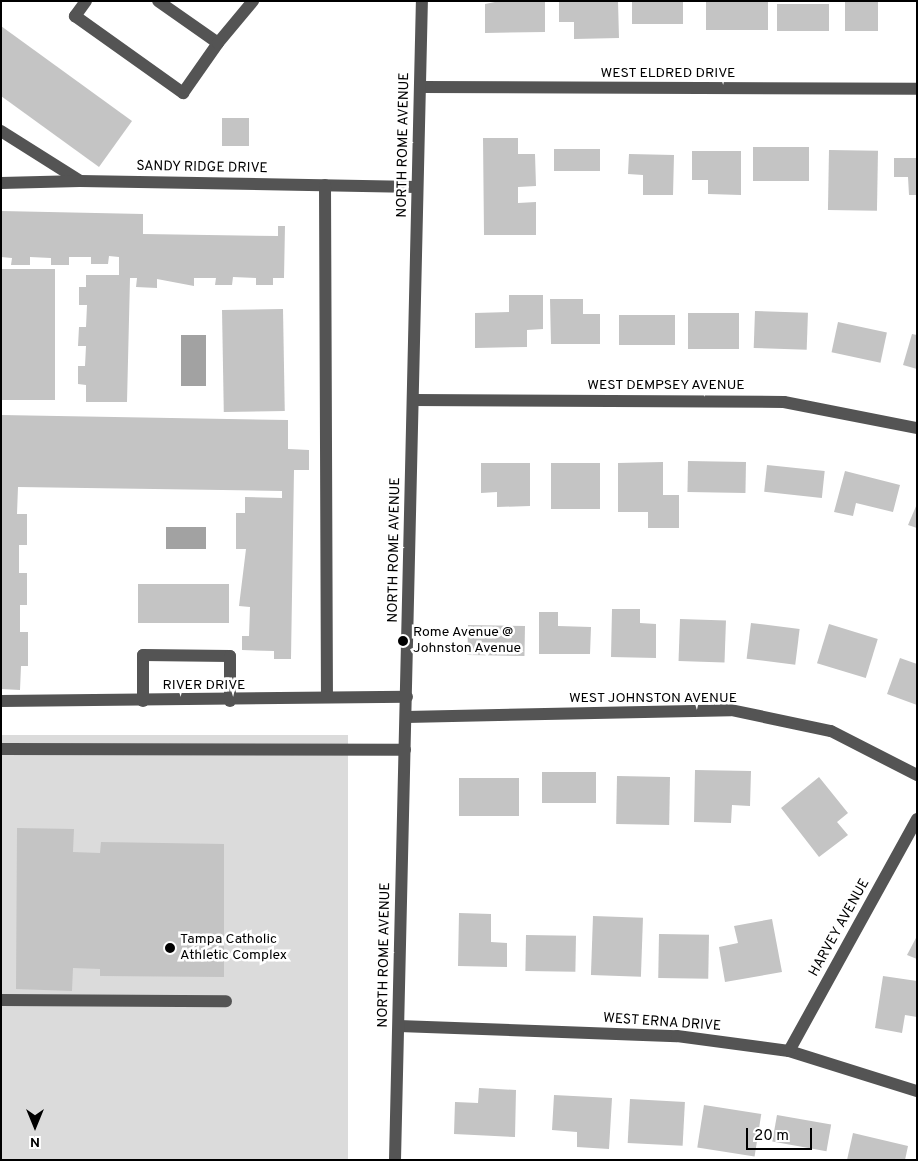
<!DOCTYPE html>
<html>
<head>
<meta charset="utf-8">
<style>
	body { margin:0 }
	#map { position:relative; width:918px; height:1161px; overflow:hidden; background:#fff; font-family:Overpass,sans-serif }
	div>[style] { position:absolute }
	.green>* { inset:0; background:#dbdbdb; transform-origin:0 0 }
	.water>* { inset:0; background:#a2a2a2; transform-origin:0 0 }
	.building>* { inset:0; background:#c4c4c4; transform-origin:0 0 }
	.minor>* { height:12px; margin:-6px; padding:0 6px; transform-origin:6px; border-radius:6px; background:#545454 }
	.dots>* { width:14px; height:14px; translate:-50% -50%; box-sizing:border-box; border:2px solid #fff; border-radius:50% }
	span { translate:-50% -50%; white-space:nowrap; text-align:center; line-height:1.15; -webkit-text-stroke:5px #fff; paint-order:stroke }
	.street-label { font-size:14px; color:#000 }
	.poi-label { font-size:14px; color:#000 }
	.left { translate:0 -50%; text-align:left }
	.frame { position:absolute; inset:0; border:2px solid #000; pointer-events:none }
	.north { position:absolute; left:10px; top:1101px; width:50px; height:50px; -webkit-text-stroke:4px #fff; paint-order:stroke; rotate:180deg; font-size:14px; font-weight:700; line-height:20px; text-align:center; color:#000 }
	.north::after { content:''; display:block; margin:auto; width:18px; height:22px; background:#000; clip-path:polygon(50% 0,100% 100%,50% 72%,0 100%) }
	.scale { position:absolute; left:746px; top:1128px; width:66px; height:22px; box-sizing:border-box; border:2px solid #000; border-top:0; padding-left:6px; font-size:15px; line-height:18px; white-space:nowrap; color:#000; -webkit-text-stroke:4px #fff; paint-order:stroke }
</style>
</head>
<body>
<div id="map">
	<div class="green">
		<i style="left:1px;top:735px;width:347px;height:425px"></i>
	</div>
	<div class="water">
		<i style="left:206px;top:335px;width:51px;height:25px;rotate:90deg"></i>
		<i style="left:206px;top:527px;width:22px;height:40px;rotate:90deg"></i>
	</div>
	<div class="building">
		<i style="clip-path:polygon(500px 1px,545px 1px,545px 32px,485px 33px,485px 4px)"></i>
		<i style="clip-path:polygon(559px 1px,618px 1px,619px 38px,574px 39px,574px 22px,559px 22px)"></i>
		<i style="left:632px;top:1px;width:51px;height:23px"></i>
		<i style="left:706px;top:1px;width:62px;height:29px"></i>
		<i style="left:845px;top:1px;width:33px;height:30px"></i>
		<i style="left:829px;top:4px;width:27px;height:52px;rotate:90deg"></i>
		<i style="clip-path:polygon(1px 26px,132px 121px,99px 167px,1px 96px)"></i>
		<i style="left:222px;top:118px;width:27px;height:28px"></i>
		<i style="clip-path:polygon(483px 138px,518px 138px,518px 154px,535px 154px,536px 186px,518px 187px,518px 203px,536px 202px,536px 235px,484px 235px)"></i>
		<i style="left:753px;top:147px;width:56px;height:34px"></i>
		<i style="left:554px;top:149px;width:46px;height:22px"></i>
		<i style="left:829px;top:150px;width:49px;height:60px;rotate:1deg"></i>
		<i style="clip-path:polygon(692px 151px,741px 151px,741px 195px,708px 194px,708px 180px,692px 180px)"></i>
		<i style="clip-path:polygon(629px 154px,674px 155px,673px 195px,643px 195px,643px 175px,628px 174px)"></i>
		<i style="clip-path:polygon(894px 158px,917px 158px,917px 195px,909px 195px,908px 177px,894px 177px)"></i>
		<i style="clip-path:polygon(1px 211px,143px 214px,143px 234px,278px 236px,278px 226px,285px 226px,284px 278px,273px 278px,273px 285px,256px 285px,256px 278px,233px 277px,232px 285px,215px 285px,216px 278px,194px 278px,194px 286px,157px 279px,157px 288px,136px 287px,137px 278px,130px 278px,127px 402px,86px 402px,86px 385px,78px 384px,78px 366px,85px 366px,86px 346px,78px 346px,79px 327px,86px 327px,87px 305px,79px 305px,79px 287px,86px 287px,86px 275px,119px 275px,119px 257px,109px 256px,108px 264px,91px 264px,91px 257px,69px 257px,69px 265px,51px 265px,51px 258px,30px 257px,30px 265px,11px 265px,12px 258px,1px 257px)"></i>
		<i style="left:1px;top:269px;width:54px;height:131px"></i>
		<i style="clip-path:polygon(509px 295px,543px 295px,543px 329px,527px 330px,527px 347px,475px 348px,475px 313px,509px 312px)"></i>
		<i style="clip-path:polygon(550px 299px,583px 299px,583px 314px,600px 314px,600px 344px,551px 344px)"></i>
		<i style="left:283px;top:309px;width:102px;height:61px;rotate:89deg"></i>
		<i style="left:755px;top:311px;width:53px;height:37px;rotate:2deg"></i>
		<i style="left:688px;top:313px;width:51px;height:36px"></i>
		<i style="left:619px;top:315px;width:56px;height:30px"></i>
		<i style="left:838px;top:322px;width:50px;height:31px;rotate:12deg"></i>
		<i style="clip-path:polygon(912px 334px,917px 335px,917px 369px,903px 365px)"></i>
		<i style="clip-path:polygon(1px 415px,288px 420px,288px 449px,309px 450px,309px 470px,294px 470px,291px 659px,274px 659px,274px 651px,242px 650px,242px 636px,249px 636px,250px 607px,239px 606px,246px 549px,236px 549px,236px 513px,245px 513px,245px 497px,282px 498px,282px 491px,18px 487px,17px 514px,27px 514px,27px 545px,19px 545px,19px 573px,27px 573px,27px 605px,20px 605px,20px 632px,28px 632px,28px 666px,21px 666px,20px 690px,1px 689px)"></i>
		<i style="left:688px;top:461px;width:58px;height:31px;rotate:1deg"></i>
		<i style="clip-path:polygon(663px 462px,663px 495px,679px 495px,679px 528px,648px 528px,648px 512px,618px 512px,618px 463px)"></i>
		<i style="clip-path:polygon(481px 463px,530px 463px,530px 506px,497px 507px,497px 492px,481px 493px)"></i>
		<i style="left:551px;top:463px;width:49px;height:46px"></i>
		<i style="left:767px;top:465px;width:58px;height:27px;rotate:6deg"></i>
		<i style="clip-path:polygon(845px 471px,900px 485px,893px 512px,856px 503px,853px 516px,834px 512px)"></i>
		<i style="clip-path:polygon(917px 504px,917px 528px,908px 525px)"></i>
		<i style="left:138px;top:584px;width:91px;height:39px"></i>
		<i style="clip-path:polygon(612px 609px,640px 609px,640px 623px,656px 624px,656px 658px,611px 657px)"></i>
		<i style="clip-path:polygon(539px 612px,558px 612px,558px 626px,591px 627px,590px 654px,539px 654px)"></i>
		<i style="left:680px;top:619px;width:46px;height:42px;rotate:2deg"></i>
		<i style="left:751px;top:623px;width:49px;height:36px;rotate:7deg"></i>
		<i style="left:829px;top:624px;width:51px;height:41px;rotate:17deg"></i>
		<i style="left:468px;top:625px;width:57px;height:30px;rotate:1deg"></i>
		<i style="clip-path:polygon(900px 658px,917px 664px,917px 705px,887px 694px)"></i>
		<i style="clip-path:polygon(695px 770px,751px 771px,750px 806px,732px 805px,731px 823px,694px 822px)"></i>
		<i style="left:596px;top:772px;width:31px;height:54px;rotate:90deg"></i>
		<i style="left:617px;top:776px;width:53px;height:48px;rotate:1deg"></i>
		<i style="clip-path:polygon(819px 777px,848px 813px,837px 822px,848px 835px,819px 857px,781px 808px)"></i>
		<i style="left:459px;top:778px;width:60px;height:38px"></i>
		<i style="clip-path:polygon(17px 828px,74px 829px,73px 852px,100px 853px,101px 842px,224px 844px,224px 977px,100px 976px,100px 969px,73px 968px,72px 991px,16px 989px)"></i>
		<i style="clip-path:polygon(459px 913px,491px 914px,491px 942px,507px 943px,507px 967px,458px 966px)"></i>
		<i style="left:593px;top:916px;width:50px;height:59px;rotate:2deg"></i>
		<i style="clip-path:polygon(772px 919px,782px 972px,725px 982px,719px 947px,738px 943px,734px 926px)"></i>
		<i style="left:659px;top:934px;width:50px;height:44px;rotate:1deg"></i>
		<i style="left:526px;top:935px;width:50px;height:36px;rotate:1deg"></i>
		<i style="clip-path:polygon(917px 936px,917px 959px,907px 955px)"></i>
		<i style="clip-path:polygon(883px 976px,917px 981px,917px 1017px,905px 1015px,902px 1033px,875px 1028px)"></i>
		<i style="clip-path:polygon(479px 1088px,516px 1090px,515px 1137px,454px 1134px,455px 1102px,478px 1103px)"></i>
		<i style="clip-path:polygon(554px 1095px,612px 1098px,609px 1149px,577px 1147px,577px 1132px,552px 1130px)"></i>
		<i style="left:630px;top:1099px;width:55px;height:44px;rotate:3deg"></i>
		<i style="left:704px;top:1105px;width:58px;height:43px;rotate:9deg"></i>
		<i style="left:777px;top:1115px;width:55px;height:27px;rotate:10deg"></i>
		<i style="clip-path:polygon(853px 1133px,908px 1146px,905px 1160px,847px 1160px)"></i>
	</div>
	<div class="minor">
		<i style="left:86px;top:1px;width:19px;rotate:126deg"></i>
		<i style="left:75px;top:16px;width:133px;rotate:35.5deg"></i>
		<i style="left:183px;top:93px;width:61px;rotate:-55deg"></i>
		<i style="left:218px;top:43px;width:73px;rotate:-145deg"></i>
		<i style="left:218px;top:43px;width:55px;rotate:-50.2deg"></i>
		<i style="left:420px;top:87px;width:497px;rotate:0.2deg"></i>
		<i style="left:1px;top:131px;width:93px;rotate:32.3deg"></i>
		<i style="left:80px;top:181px;width:337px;rotate:1deg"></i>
		<i style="left:1px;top:183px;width:79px;rotate:-1.5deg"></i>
		<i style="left:325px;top:185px;width:512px;rotate:89.78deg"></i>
		<i style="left:413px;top:400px;width:371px;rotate:0.3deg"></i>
		<i style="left:784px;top:402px;width:136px;rotate:11.1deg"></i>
		<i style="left:1px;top:701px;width:406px;rotate:-0.6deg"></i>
		<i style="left:143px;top:701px;width:46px;rotate:-90deg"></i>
		<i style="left:143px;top:655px;width:87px;rotate:0.7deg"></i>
		<i style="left:230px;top:656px;width:45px;rotate:90deg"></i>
		<i style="left:406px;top:717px;width:325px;rotate:-1.2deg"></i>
		<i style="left:731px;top:710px;width:102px;rotate:11.9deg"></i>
		<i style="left:831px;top:731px;width:97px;rotate:27.1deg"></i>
		<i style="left:1px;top:749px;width:404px;rotate:0.1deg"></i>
		<i style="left:1px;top:1000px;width:225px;rotate:0.3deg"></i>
		<i style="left:399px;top:1026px;width:278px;rotate:2.1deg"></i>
		<i style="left:677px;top:1036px;width:113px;rotate:7.6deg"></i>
		<i style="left:789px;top:1051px;width:134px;rotate:17.4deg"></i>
		<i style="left:789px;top:1051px;width:265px;rotate:-61.1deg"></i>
		<i style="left:395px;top:1160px;width:1159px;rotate:-88.67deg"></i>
	</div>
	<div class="dots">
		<i style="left:403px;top:641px;background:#000"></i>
		<i style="left:170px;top:948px;background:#000"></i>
	</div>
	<div class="street-label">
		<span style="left:668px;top:74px">WEST ELDRED DRIVE</span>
		<span style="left:404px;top:145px;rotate:-89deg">NORTH ROME AVENUE</span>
		<span style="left:202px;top:168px;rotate:1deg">SANDY RIDGE DRIVE</span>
		<span style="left:666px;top:386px">WEST DEMPSEY AVENUE</span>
		<span style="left:395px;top:550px;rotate:-89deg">NORTH ROME AVENUE</span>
		<span style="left:204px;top:686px">RIVER DRIVE</span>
		<span style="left:653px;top:699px">WEST JOHNSTON AVENUE</span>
		<span style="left:840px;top:928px;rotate:-61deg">HARVEY AVENUE</span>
		<span style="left:385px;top:955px;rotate:-89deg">NORTH ROME AVENUE</span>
		<span style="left:662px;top:1023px;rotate:4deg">WEST ERNA DRIVE</span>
	</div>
	<div class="poi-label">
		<span class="left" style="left:413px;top:641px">Rome Avenue @<br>Johnston Avenue</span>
		<span class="left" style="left:180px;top:948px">Tampa Catholic<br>Athletic Complex</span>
	</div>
	<div class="frame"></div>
	<div class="north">N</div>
	<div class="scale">20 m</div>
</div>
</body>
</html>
